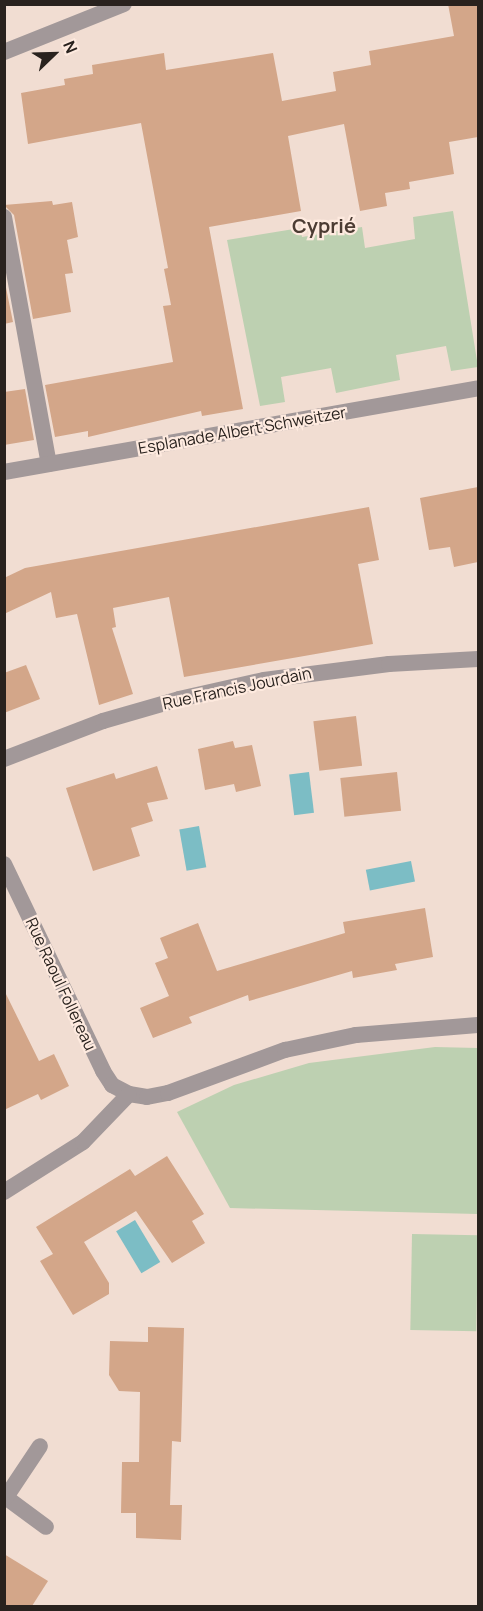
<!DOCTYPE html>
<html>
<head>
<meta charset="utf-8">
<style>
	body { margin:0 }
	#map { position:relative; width:483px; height:1611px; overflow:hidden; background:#f1ddd2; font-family:Manrope,sans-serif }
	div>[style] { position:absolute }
	.green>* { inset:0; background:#bdd0b1; transform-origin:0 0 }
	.water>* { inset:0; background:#7cbdc5; transform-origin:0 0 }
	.building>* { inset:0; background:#d3a689; transform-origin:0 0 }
	.minor>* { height:16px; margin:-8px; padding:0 8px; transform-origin:8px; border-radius:8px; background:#a29899 }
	span { translate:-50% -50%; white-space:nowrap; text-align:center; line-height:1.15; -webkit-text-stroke:4.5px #feeadf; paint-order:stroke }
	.street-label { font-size:16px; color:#29221e }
	.quarter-label { font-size:20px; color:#4c3c33; font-weight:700 }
	.frame { position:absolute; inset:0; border:6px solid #29221e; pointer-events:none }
	.north { position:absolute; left:24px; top:24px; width:60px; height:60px; -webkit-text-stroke:4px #feeadf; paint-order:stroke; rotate:67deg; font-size:16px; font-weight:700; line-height:24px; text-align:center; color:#29221e }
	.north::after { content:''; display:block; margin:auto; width:21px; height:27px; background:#29221e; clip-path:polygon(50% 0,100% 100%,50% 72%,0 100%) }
</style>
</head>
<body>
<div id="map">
	<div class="green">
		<i style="clip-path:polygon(453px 211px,478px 367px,451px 371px,446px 346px,396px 355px,400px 380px,336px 393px,331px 368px,281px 377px,285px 402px,260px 406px,227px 240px,300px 228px,302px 237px,362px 227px,365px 248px,415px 239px,413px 217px)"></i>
		<i style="clip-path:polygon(435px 1047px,478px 1048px,478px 1214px,230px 1208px,177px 1112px,234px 1085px,309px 1063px)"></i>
		<i style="left:412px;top:1234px;width:66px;height:96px;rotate:1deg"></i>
	</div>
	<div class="water">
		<i style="left:309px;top:772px;width:41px;height:20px;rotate:83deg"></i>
		<i style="left:199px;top:826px;width:42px;height:20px;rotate:80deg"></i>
		<i style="left:411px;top:861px;width:21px;height:46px;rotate:79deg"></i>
		<i style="left:135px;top:1220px;width:49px;height:22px;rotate:59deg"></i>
	</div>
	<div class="building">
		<i style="clip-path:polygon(448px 4px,478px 4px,478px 137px,449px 142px,454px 174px,409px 182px,410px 189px,385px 193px,387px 206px,360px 211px,344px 124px,288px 136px,301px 211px,209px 227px,243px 409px,202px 416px,201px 411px,88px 437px,88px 431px,55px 437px,45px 385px,173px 362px,163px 306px,171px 305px,164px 269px,168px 268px,141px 123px,28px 144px,21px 93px,65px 85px,64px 79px,93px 74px,92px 65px,164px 53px,166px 70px,273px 53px,282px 101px,336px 91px,333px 72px,371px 65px,369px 51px,454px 36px)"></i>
		<i style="clip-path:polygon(52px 201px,53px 205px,72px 202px,78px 237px,67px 240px,73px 273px,65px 274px,71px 312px,33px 319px,14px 215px,4px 205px)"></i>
		<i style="clip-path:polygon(4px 278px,13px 322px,4px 324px)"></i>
		<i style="clip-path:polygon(25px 389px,34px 440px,4px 445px,4px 392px)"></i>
		<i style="clip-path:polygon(478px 487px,478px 562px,454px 567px,450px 547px,429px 550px,420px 498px)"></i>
		<i style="clip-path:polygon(369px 507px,379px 560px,358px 564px,373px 644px,184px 677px,169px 597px,113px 608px,116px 627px,112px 628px,133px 694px,99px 705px,77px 614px,56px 618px,51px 592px,4px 614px,4px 578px,25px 568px)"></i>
		<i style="clip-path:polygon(26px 665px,40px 699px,4px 713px,4px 673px)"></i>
		<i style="left:356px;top:716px;width:50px;height:43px;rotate:83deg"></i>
		<i style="clip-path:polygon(233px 741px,235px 748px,252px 745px,261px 786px,236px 792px,234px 784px,205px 790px,198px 749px)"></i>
		<i style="clip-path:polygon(157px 766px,168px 799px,147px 803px,153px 821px,131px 828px,140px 856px,93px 871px,66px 788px,114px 773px,116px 779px)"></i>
		<i style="left:397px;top:772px;width:39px;height:57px;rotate:84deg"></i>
		<i style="clip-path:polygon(425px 908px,433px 957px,395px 964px,397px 970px,353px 978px,352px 971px,249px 1001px,248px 995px,189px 1017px,192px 1023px,153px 1038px,140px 1008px,169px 996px,155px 963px,168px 958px,160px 938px,198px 923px,217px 971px,345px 933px,343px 922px)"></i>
		<i style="clip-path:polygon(4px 990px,39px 1061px,54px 1054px,69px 1086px,41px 1100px,38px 1094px,4px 1110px)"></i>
		<i style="clip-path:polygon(167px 1156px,204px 1214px,192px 1221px,205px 1243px,172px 1263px,136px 1211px,84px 1242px,109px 1283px,109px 1294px,73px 1315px,40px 1261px,53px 1254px,36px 1227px,130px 1169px,135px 1176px)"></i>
		<i style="clip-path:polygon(148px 1327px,184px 1328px,181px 1442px,172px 1441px,170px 1505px,182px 1505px,181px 1540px,136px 1538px,136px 1513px,121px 1513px,122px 1462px,139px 1462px,140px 1392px,119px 1391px,109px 1375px,110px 1341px,148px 1342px)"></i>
		<i style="clip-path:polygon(4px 1554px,48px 1581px,32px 1606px,4px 1606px)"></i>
	</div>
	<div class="minor">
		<i style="left:4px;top:52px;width:129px;rotate:-21.8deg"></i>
		<i style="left:4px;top:217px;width:251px;rotate:79.7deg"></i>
		<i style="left:4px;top:472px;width:481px;rotate:-10deg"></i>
		<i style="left:4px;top:759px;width:106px;rotate:-21deg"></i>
		<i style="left:103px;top:721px;width:79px;rotate:-16.1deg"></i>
		<i style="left:179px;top:699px;width:87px;rotate:-12.6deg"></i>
		<i style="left:264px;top:680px;width:126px;rotate:-7.3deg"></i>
		<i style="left:389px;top:664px;width:89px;rotate:-3.2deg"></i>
		<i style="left:4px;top:864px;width:229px;rotate:64.4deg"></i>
		<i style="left:103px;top:1071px;width:17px;rotate:57deg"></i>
		<i style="left:112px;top:1085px;width:19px;rotate:28deg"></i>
		<i style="left:129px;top:1094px;width:18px;rotate:9deg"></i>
		<i style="left:147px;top:1097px;width:21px;rotate:-11deg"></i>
		<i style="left:168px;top:1093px;width:125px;rotate:-20.2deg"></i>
		<i style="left:285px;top:1050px;width:73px;rotate:-11.9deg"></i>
		<i style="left:356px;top:1035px;width:122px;rotate:-4.7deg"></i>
		<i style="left:4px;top:1192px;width:93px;rotate:-32.3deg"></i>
		<i style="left:83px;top:1142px;width:66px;rotate:-46.2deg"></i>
		<i style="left:4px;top:1496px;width:52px;rotate:36.4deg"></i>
		<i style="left:6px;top:1497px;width:61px;rotate:-56.3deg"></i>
	</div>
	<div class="street-label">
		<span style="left:242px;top:430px;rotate:-10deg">Esplanade Albert Schweitzer</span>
		<span style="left:237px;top:688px;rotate:-12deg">Rue Francis Jourdain</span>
		<span style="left:61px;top:984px;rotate:65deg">Rue Raoul Follereau</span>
	</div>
	<div class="quarter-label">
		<span style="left:324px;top:225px">Cyprié</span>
	</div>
	<div class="frame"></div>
	<div class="north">N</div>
</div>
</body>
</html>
